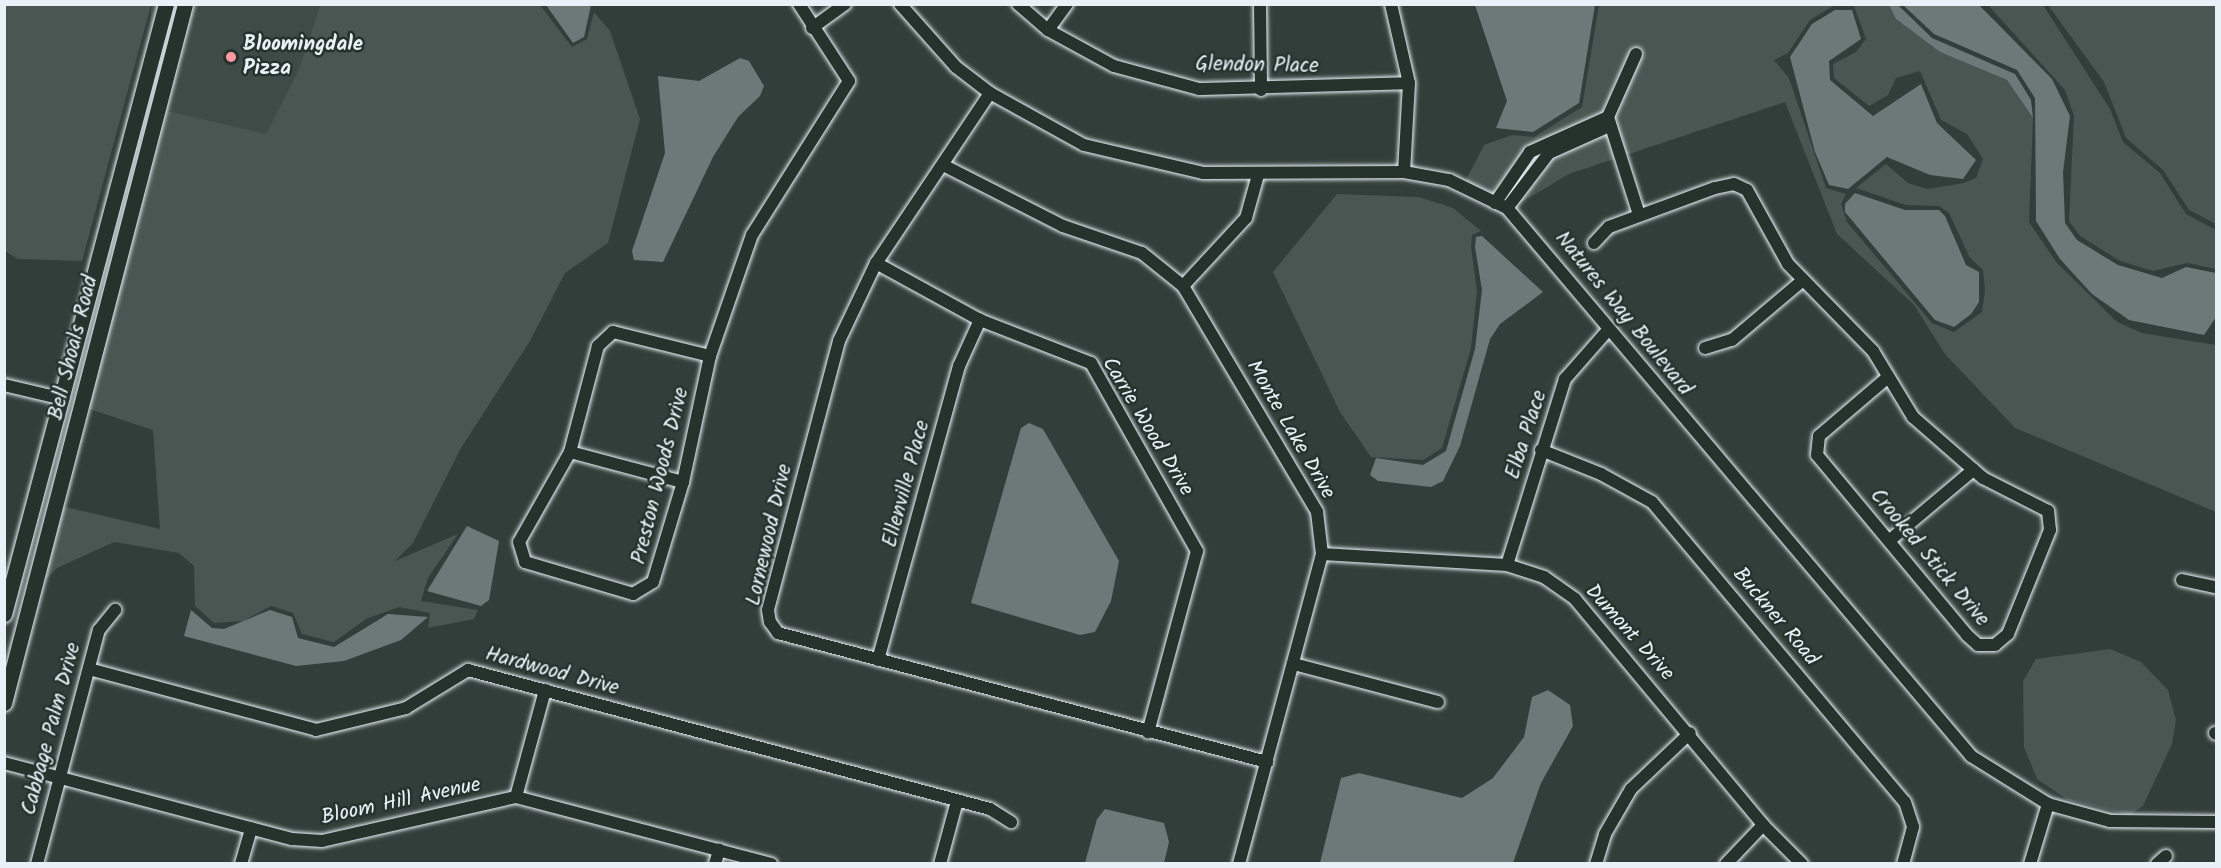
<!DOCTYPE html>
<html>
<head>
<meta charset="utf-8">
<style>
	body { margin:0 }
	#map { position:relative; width:2221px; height:868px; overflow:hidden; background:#323e39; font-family:Kalam,sans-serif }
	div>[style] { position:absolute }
	.built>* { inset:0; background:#3f4b46; transform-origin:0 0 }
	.green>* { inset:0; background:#495651 }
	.water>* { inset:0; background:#6d7978 }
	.roads { filter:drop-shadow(0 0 2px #e8f1f8) drop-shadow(0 0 2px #e8f1f8) }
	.minor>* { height:12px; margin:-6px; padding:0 6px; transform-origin:6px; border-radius:6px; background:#26332d }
	.major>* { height:15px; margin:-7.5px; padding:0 7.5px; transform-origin:7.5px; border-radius:7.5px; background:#26332d }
	.dots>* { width:16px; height:16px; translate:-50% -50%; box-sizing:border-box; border:3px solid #26332d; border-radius:50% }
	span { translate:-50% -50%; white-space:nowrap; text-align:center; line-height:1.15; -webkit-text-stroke:5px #26332d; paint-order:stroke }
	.poi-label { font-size:21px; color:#e8f1f8; font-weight:700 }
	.left { translate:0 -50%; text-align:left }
	.street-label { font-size:21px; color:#e8f1f8 }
	.frame { position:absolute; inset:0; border:6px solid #e8f1f8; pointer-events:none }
</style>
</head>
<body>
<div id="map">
	<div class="built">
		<i style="left:151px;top:5px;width:20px;height:97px"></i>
		<i style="clip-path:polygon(181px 5px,320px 5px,299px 69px,266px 135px,164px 110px)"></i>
	</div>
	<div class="green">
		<i style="clip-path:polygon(4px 5px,151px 5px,82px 261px,18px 259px,5px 251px)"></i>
		<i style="clip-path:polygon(320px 5px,540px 5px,572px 47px,587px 39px,594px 12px,610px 31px,640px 119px,608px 243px,565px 273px,530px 341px,461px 448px,413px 543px,395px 561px,458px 534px,428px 578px,421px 601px,478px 610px,474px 619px,428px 628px,430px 613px,399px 607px,366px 619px,334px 642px,302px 634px,293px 613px,271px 606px,243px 621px,214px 623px,195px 606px,194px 566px,179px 553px,114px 542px,57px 568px,46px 579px,60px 487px,65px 507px,160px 529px,153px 430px,80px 406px,164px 110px,266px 134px,299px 69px)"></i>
		<i style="clip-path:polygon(evenodd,1599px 5px,1889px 5px,1896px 19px,1940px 52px,2007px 80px,2033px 118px,2029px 222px,2057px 263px,2117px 322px,2142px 333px,2216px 345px,2216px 512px,2015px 428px,1945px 354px,1914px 305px,1837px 234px,1785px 102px,1569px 174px,1515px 206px,1552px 158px,1614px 114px,1643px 51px,1634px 47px,1604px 113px,1528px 147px,1494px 196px,1465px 182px,1484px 145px,1512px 135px,1534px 137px,1582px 107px,1599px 5px,1833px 6px,1854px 6px,1866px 39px,1856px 52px,1833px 64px,1834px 78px,1869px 106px,1888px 95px,1896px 78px,1920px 71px,1941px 120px,1967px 134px,1983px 159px,1976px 178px,1964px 183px,1927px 189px,1908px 183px,1886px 164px,1856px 188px,1906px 205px,1939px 206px,1949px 213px,1970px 258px,1983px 270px,1985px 290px,1982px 312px,1954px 332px,1932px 323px,1847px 222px,1841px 204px,1846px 194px,1826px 188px,1789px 78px,1774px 60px,1788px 53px,1810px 20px,1833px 6px)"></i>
		<i style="clip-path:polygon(1988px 5px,2043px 5px,2110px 109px,2123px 142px,2160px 173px,2186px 214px,2216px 230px,2216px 269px,2187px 263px,2153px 271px,2120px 261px,2080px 236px,2069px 221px,2074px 116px,2065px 90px)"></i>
		<i style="clip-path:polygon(2048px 5px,2216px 5px,2216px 224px,2189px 210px,2163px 170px,2126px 138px,2104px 82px)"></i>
		<i style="clip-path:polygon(1337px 194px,1419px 197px,1453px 208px,1481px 231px,1472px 235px,1471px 247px,1477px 291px,1471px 348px,1442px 448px,1423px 460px,1371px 457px,1340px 412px,1273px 272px)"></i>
		<i style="clip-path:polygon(2110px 649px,2141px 662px,2168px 690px,2176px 720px,2172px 744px,2143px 806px,2130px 815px,2068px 800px,2037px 779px,2024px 747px,2023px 681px,2036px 659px)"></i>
	</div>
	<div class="water">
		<i style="clip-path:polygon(546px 5px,591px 5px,584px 37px,573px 43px)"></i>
		<i style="clip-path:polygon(1475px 5px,1595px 5px,1579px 103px,1533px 132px,1496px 128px,1507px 101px)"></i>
		<i style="clip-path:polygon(1889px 5px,1898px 5px,1932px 38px,2015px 74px,2031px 100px,2033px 118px,2007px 80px,1940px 52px,1896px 19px)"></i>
		<i style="clip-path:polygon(1903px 5px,1979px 5px,2052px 79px,2070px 116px,2063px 172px,2065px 223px,2077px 240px,2118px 265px,2162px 278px,2186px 267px,2216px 273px,2216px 317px,2204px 335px,2129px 320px,2092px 294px,2060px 259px,2036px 221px,2035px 98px,2017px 70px,1934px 34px)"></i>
		<i style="clip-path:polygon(1835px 10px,1852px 10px,1861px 39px,1829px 61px,1830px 80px,1873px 116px,1921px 84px,1937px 123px,1976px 160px,1963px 179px,1930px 175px,1887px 157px,1848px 189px,1829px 185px,1815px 152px,1790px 57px,1812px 24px)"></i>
		<i style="clip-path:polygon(740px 58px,749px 61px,764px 86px,760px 96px,738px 117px,713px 157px,663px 262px,634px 260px,632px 251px,665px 153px,658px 76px,699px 81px)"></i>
		<i style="clip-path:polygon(1855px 193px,1905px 210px,1939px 210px,1945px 216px,1966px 265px,1979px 272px,1979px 302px,1971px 314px,1954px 327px,1935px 320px,1845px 212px,1845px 204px)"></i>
		<i style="clip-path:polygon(1482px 236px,1543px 292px,1500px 324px,1490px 339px,1460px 446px,1443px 481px,1431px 487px,1378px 481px,1370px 475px,1376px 458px,1423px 465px,1446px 451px,1475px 349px,1482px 290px,1475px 247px,1476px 237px)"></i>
		<i style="clip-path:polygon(1029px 423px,1043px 429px,1119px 561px,1111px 601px,1095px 632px,1080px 635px,971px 603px,1021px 428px)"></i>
		<i style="clip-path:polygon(467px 526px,499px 541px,489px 600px,481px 606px,427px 591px)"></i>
		<i style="clip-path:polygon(191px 610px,212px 628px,224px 629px,270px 610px,292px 617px,298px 638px,334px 647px,388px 614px,428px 617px,401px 640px,344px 661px,296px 666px,184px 636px)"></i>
		<i style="clip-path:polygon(1548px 690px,1570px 705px,1573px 726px,1541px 783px,1513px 863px,1320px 863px,1341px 778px,1359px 773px,1462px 798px,1493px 778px,1524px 737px,1532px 697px)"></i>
		<i style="clip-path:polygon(1105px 809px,1164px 823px,1169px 842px,1164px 863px,1085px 863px,1097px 819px)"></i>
	</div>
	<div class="roads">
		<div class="minor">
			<i style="left:900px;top:4px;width:84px;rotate:48.4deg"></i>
			<i style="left:956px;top:67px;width:43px;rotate:37.4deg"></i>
			<i style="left:990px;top:93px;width:107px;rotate:29deg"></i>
			<i style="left:1084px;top:145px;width:122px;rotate:13.2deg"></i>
			<i style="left:1203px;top:173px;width:201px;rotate:-0.3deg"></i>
			<i style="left:1404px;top:172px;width:46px;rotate:10.1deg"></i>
			<i style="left:1449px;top:180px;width:64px;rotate:25.8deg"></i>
			<i style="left:1507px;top:208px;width:718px;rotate:49.74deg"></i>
			<i style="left:1971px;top:756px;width:91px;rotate:31.9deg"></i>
			<i style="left:2048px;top:804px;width:64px;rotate:15.3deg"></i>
			<i style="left:2110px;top:821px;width:106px;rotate:0.5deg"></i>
			<i style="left:1018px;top:4px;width:40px;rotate:41deg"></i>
			<i style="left:1048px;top:30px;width:75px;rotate:28.6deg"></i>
			<i style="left:1114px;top:66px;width:88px;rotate:15.1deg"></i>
			<i style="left:1199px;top:89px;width:210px;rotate:-1.6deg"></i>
			<i style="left:1260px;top:4px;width:86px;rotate:89.3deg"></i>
			<i style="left:1391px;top:4px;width:81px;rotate:77.2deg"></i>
			<i style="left:1409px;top:83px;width:89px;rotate:93.2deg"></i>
			<i style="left:812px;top:28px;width:41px;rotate:-36deg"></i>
			<i style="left:1048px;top:30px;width:32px;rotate:-54deg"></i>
			<i style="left:1636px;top:54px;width:69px;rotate:114deg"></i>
			<i style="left:1608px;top:117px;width:103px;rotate:72.4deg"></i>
			<i style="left:990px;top:93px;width:205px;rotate:123.8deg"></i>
			<i style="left:876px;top:263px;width:86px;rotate:115.4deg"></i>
			<i style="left:839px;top:341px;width:278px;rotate:104.8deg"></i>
			<i style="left:768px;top:610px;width:12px;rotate:81deg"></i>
			<i style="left:770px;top:622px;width:14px;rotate:54deg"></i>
			<i style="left:778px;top:633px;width:506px;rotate:14.78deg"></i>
			<i style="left:945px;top:166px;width:132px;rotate:27deg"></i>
			<i style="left:1063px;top:226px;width:83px;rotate:18.9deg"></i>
			<i style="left:1142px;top:253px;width:53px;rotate:38.8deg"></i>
			<i style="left:1183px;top:286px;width:263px;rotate:59.3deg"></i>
			<i style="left:1317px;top:512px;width:42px;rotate:83.2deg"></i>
			<i style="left:1322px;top:554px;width:321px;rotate:105deg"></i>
			<i style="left:1495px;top:203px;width:62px;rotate:-55.5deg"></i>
			<i style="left:1530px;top:152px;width:85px;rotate:-24.2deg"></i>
			<i style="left:1507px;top:208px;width:69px;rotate:-52.6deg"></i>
			<i style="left:1549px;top:153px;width:66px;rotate:-24.2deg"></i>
			<i style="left:1594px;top:243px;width:22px;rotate:-47deg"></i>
			<i style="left:1609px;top:227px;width:113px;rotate:-20.2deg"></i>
			<i style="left:1715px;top:188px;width:19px;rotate:-12deg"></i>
			<i style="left:1734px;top:184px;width:14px;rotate:25deg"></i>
			<i style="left:1747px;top:190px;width:85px;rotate:61deg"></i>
			<i style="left:1788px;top:264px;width:122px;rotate:45.7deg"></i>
			<i style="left:1873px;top:351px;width:77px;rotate:58.8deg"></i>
			<i style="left:1913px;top:417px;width:93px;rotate:41.1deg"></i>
			<i style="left:1983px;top:478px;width:73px;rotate:26.9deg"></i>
			<i style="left:2048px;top:511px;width:19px;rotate:84deg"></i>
			<i style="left:2050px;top:530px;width:112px;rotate:112deg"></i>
			<i style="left:2008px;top:634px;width:17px;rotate:140deg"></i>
			<i style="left:1995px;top:645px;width:17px;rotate:180deg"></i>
			<i style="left:1978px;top:645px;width:15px;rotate:-138deg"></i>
			<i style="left:1967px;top:635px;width:234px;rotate:-129.8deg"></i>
			<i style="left:1817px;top:455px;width:19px;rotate:-84deg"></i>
			<i style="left:1819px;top:436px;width:91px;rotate:-40.5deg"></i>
			<i style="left:876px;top:263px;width:119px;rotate:28.7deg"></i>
			<i style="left:980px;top:320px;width:119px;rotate:21.2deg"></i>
			<i style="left:1091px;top:363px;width:216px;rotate:60.6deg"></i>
			<i style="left:1197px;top:551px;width:188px;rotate:105.1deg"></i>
			<i style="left:1183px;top:286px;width:93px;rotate:-47.2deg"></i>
			<i style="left:1246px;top:218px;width:45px;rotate:-74.4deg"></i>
			<i style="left:1705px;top:348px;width:28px;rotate:-17deg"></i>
			<i style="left:1732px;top:340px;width:93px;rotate:-40.2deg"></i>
			<i style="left:710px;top:356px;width:100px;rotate:-166.1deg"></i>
			<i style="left:613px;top:332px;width:21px;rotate:137deg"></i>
			<i style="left:598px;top:346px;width:110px;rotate:104.8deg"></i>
			<i style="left:570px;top:452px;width:103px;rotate:119.5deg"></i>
			<i style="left:519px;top:542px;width:21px;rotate:73deg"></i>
			<i style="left:525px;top:562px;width:113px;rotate:16.5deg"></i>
			<i style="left:633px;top:594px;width:23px;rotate:-31deg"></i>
			<i style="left:653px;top:582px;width:104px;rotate:-73.3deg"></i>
			<i style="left:683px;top:482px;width:129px;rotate:-77.9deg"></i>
			<i style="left:710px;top:356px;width:128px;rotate:-70.9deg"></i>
			<i style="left:752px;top:235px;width:182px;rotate:-57.8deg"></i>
			<i style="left:849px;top:81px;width:92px;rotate:-123deg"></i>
			<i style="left:4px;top:385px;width:61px;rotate:13.3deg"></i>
			<i style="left:1541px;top:450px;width:65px;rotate:21.8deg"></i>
			<i style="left:1601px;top:474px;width:58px;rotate:28.8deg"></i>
			<i style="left:1652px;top:502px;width:392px;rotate:49.9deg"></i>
			<i style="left:1905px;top:802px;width:26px;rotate:72deg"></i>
			<i style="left:1913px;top:827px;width:38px;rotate:105deg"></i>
			<i style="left:570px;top:452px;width:117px;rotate:14.9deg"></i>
			<i style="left:1890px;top:540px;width:109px;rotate:-40.1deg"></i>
			<i style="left:1322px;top:554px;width:185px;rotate:3.4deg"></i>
			<i style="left:1507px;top:565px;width:39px;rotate:18deg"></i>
			<i style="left:1544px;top:577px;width:38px;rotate:35deg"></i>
			<i style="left:1575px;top:599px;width:294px;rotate:50.2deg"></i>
			<i style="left:1763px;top:825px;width:55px;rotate:45deg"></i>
			<i style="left:1507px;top:565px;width:195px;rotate:-72.7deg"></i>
			<i style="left:1565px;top:379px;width:65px;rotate:-48.7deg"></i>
			<i style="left:2182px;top:580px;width:35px;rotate:12deg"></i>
			<i style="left:878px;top:660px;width:305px;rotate:-74.6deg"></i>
			<i style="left:959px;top:366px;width:51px;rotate:-65.5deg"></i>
			<i style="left:1294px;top:664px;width:149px;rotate:14.8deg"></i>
			<i style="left:89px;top:669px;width:235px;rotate:15deg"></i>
			<i style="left:316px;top:730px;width:93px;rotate:-13.7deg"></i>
			<i style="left:406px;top:708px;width:73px;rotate:-31.5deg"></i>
			<i style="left:468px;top:670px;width:540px;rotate:14.91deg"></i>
			<i style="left:990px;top:809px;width:25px;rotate:32deg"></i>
			<i style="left:2215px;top:733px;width:1px;rotate:45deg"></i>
			<i style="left:4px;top:763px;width:298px;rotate:14.8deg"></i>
			<i style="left:292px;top:839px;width:30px;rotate:4deg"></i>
			<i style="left:322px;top:841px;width:199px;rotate:-12.8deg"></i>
			<i style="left:516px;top:797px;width:264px;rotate:14.7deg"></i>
			<i style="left:516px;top:797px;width:111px;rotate:-74.8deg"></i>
			<i style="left:37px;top:864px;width:242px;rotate:-75.2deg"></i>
			<i style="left:99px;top:630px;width:26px;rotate:-51deg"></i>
			<i style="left:241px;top:864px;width:37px;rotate:-74deg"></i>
			<i style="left:715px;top:864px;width:15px;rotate:-74deg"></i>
			<i style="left:940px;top:864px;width:65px;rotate:-74.9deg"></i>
			<i style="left:1596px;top:864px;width:31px;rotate:-73deg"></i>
			<i style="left:1605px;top:834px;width:52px;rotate:-60deg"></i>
			<i style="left:1631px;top:789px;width:81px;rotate:-43.5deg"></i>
			<i style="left:1726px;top:864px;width:54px;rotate:-46.5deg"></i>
			<i style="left:2030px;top:864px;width:63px;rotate:-73.3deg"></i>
			<i style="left:2157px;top:864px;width:12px;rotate:-42deg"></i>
		</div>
		<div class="major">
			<i style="left:4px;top:614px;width:631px;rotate:-75.13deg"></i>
			<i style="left:4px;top:703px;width:722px;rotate:-75.48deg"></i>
		</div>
	</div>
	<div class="dots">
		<i style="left:231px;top:57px;background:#ff9aa2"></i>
	</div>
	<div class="poi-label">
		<span class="left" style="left:243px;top:57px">Bloomingdale<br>Pizza</span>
	</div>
	<div class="street-label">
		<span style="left:1257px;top:66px;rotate:1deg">Glendon Place</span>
		<span style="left:1623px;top:314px;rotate:51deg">Natures Way Boulevard</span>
		<span style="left:74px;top:348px;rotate:-76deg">Bell Shoals Road</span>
		<span style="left:1147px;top:427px;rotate:59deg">Carrie Wood Drive</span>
		<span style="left:1290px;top:430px;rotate:60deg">Monte Lake Drive</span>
		<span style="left:1527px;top:435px;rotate:-72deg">Elba Place</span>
		<span style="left:661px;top:476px;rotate:-76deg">Preston Woods Drive</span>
		<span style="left:907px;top:484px;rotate:-75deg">Ellenville Place</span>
		<span style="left:770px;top:535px;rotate:-77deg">Lornewood Drive</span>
		<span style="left:1929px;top:558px;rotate:50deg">Crooked Stick Drive</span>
		<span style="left:1775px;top:617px;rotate:50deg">Buckner Road</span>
		<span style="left:1629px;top:633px;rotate:48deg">Dumont Drive</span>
		<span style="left:552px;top:672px;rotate:15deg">Hardwood Drive</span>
		<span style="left:52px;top:729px;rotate:-75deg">Cabbage Palm Drive</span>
		<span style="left:401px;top:802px;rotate:-12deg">Bloom Hill Avenue</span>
	</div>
	<div class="frame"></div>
</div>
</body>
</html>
